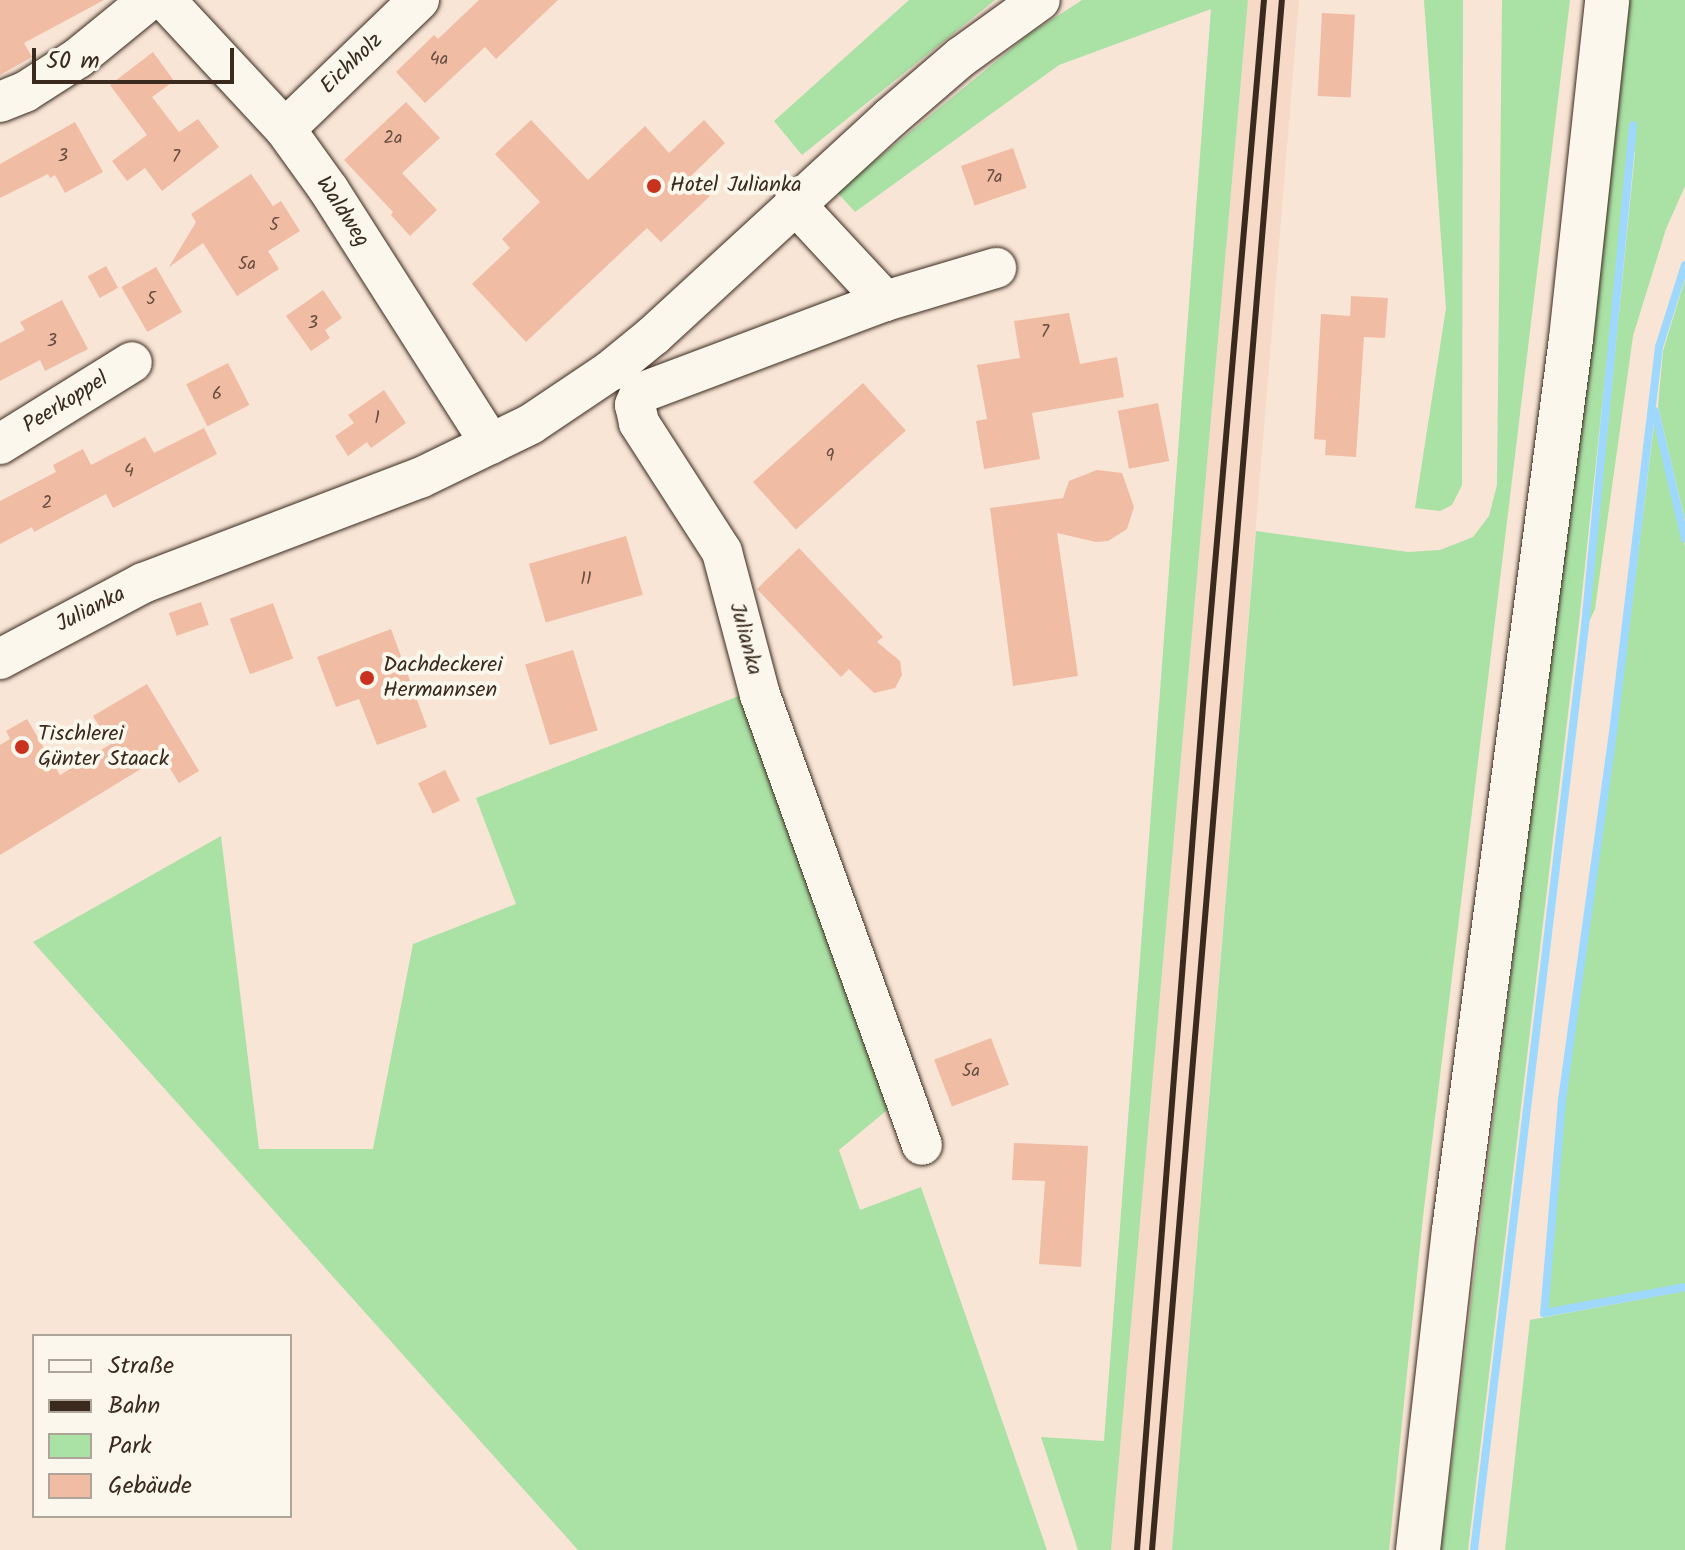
<!DOCTYPE html>
<html>
<head>
<meta charset="utf-8">
<style>
	body { margin:0 }
	#map { position:relative; width:1685px; height:1550px; overflow:hidden; background:#f8e5d6; font-family:Kalam,sans-serif }
	div>[style] { position:absolute }
	.built>* { inset:0; background:#f6d9c7 }
	.green>* { inset:0; background:#aae1a5 }
	.stream>* { height:8px; margin:-4px; padding:0 4px; transform-origin:4px; border-radius:4px; background:#9fd8ff }
	.building>* { inset:0; background:#f1bca4; transform-origin:0 0 }
	.roads { filter:drop-shadow(0 0 2px #3b2a1e) drop-shadow(0 0 2px #3b2a1e) }
	.minor>* { height:40px; margin:-20px; padding:0 20px; transform-origin:20px; border-radius:20px; background:#fbf7ec }
	.highway>* { height:44px; margin:-22px; padding:0 22px; transform-origin:22px; border-radius:22px; background:#fbf7ec }
	.rail>* { height:6px; margin:-3px; padding:0 3px; transform-origin:3px; border-radius:3px; background:#3b2a1e }
	.dots>* { width:22px; height:22px; translate:-50% -50%; box-sizing:border-box; border:4px solid #fbf7ec; border-radius:50% }
	span { translate:-50% -50%; white-space:nowrap; text-align:center; line-height:1.15; -webkit-text-stroke:8px #fbf7ec; paint-order:stroke }
	.number-label { font-size:18px; color:#684e40 }
	.number-label span { -webkit-text-stroke-width:0 }
	.street-label { font-size:22px; color:#3b2a1e }
	.poi-label { font-size:22px; color:#3b2a1e }
	.left { translate:0 -50%; text-align:left }
	.legend { position:absolute; left:32px; top:1334px; width:260px; height:184px; box-sizing:border-box; background:#fbf7ec; border:2px solid #aea59a; margin:0; padding:10px 14px; list-style:none; font-size:24px; color:#3b2a1e }
	.legend li { display:flex; align-items:center; gap:16px; height:40px }
	.legend b { width:40px; border:2px solid #aea59a }
	.scale { position:absolute; left:32px; top:48px; width:202px; height:36px; box-sizing:border-box; border:4px solid #3b2a1e; border-top:0; padding-left:10px; font-size:24px; line-height:28px; white-space:nowrap; color:#3b2a1e; -webkit-text-stroke:6px #fbf7ec; paint-order:stroke }
</style>
</head>
<body>
<div id="map">
	<div class="built">
		<i style="clip-path:polygon(1248px 0,1299px 0,1172px 1550px,1111px 1550px)"></i>
	</div>
	<div class="green">
		<i style="clip-path:polygon(909px 0,995px 0,802px 155px,774px 121px)"></i>
		<i style="clip-path:polygon(1082px 0,1248px 0,1111px 1550px,1078px 1550px,1041px 1437px,1104px 1441px,1211px 9px,1059px 65px,855px 212px,837px 192px,1028px 35px)"></i>
		<i style="clip-path:polygon(1424px 0,1463px 0,1462px 485px,1452px 505px,1440px 511px,1415px 508px,1446px 308px)"></i>
		<i style="clip-path:polygon(1502px 0,1570px 0,1423px 1217px,1389px 1550px,1172px 1550px,1256px 531px,1408px 552px,1440px 550px,1473px 537px,1489px 516px,1497px 485px)"></i>
		<i style="clip-path:polygon(1629px 0,1685px 0,1685px 186px,1666px 229px,1633px 336px,1595px 609px,1588px 624px,1635px 152px,1629px 152px,1579px 622px,1468px 1550px,1441px 1550px)"></i>
		<i style="clip-path:polygon(1685px 279px,1685px 521px,1658px 406px,1663px 351px)"></i>
		<i style="clip-path:polygon(1655px 417px,1685px 547px,1685px 1284px,1548px 1309px,1564px 1100px,1617px 726px)"></i>
		<i style="clip-path:polygon(744px 694px,892px 1106px,839px 1150px,860px 1210px,921px 1187px,1047px 1550px,578px 1550px,33px 942px,221px 836px,259px 1149px,373px 1149px,413px 944px,516px 904px,476px 798px)"></i>
		<i style="clip-path:polygon(1685px 1291px,1685px 1550px,1505px 1550px,1530px 1320px)"></i>
	</div>
	<div class="stream">
		<i style="left:1685px;top:265px;width:86px;rotate:107.6deg"></i>
		<i style="left:1659px;top:347px;width:381px;rotate:96.8deg"></i>
		<i style="left:1614px;top:725px;width:379px;rotate:97.9deg"></i>
		<i style="left:1562px;top:1100px;width:214px;rotate:94.8deg"></i>
		<i style="left:1544px;top:1313px;width:143px;rotate:-10.4deg"></i>
		<i style="left:1655px;top:411px;width:131px;rotate:76.8deg"></i>
		<i style="left:1474px;top:1550px;width:931px;rotate:-83.15deg"></i>
		<i style="left:1585px;top:626px;width:503px;rotate:-84.53deg"></i>
	</div>
	<div class="building">
		<i style="clip-path:polygon(0 0,104px 0,24px 43px,32px 57px,0 75px)"></i>
		<i style="clip-path:polygon(479px 0,558px 0,496px 59px,485px 47px,425px 103px,396px 72px,434px 35px,438px 39px)"></i>
		<i style="left:1322px;top:13px;width:33px;height:83px;rotate:3deg"></i>
		<i style="clip-path:polygon(153px 52px,174px 81px,152px 97px,179px 132px,198px 119px,219px 147px,162px 191px,145px 168px,127px 181px,112px 161px,147px 135px,110px 85px)"></i>
		<i style="clip-path:polygon(406px 102px,440px 138px,402px 173px,437px 210px,410px 236px,391px 215px,393px 212px,344px 160px)"></i>
		<i style="clip-path:polygon(531px 120px,588px 180px,645px 126px,669px 153px,704px 120px,725px 143px,691px 176px,710px 196px,661px 242px,647px 228px,526px 342px,472px 284px,510px 248px,502px 239px,540px 202px,495px 154px)"></i>
		<i style="clip-path:polygon(75px 122px,103px 172px,65px 193px,55px 175px,50px 178px,48px 174px,0 198px,0 164px)"></i>
		<i style="left:1013px;top:148px;width:42px;height:55px;rotate:71deg"></i>
		<i style="clip-path:polygon(251px 174px,273px 206px,281px 201px,300px 231px,268px 251px,279px 269px,237px 296px,203px 243px,169px 267px,196px 222px,191px 214px)"></i>
		<i style="left:106px;top:266px;width:25px;height:21px;rotate:61deg"></i>
		<i style="left:156px;top:267px;width:52px;height:40px;rotate:60deg"></i>
		<i style="clip-path:polygon(323px 290px,342px 318px,325px 330px,330px 338px,311px 351px,286px 316px)"></i>
		<i style="clip-path:polygon(1351px 296px,1388px 298px,1385px 338px,1364px 337px,1356px 457px,1325px 455px,1326px 440px,1314px 439px,1321px 314px,1350px 316px)"></i>
		<i style="clip-path:polygon(62px 300px,88px 349px,45px 371px,40px 360px,0 381px,0 343px,25px 330px,20px 322px)"></i>
		<i style="clip-path:polygon(1069px 313px,1080px 364px,1117px 357px,1124px 397px,1032px 413px,1040px 459px,984px 469px,976px 421px,987px 419px,977px 365px,1020px 358px,1014px 321px)"></i>
		<i style="left:228px;top:363px;width:47px;height:47px;rotate:63deg"></i>
		<i style="left:863px;top:383px;width:64px;height:148px;rotate:48deg"></i>
		<i style="clip-path:polygon(384px 390px,406px 423px,371px 448px,367px 442px,348px 456px,335px 436px,354px 423px,348px 415px)"></i>
		<i style="left:1158px;top:403px;width:59px;height:41px;rotate:79deg"></i>
		<i style="clip-path:polygon(204px 428px,217px 454px,113px 508px,106px 494px,34px 532px,32px 527px,0 544px,0 501px,56px 472px,53px 465px,83px 449px,91px 465px,145px 437px,154px 453px)"></i>
		<i style="clip-path:polygon(1097px 470px,1122px 473px,1134px 507px,1127px 529px,1108px 541px,1096px 542px,1057px 533px,1078px 676px,1013px 686px,990px 508px,1063px 498px,1069px 481px)"></i>
		<i style="left:626px;top:536px;width:61px;height:101px;rotate:74deg"></i>
		<i style="clip-path:polygon(799px 548px,883px 637px,877px 642px,900px 661px,902px 675px,895px 688px,874px 693px,849px 669px,841px 677px,757px 589px)"></i>
		<i style="left:201px;top:602px;width:24px;height:34px;rotate:71deg"></i>
		<i style="left:273px;top:603px;width:59px;height:46px;rotate:70deg"></i>
		<i style="clip-path:polygon(391px 629px,427px 727px,377px 745px,359px 699px,336px 707px,317px 657px)"></i>
		<i style="left:573px;top:650px;width:84px;height:50px;rotate:73deg"></i>
		<i style="clip-path:polygon(147px 684px,199px 771px,179px 783px,162px 756px,0 855px,0 745px,10px 739px,6px 731px,27px 719px,60px 775px,111px 744px,93px 716px)"></i>
		<i style="left:445px;top:770px;width:34px;height:30px;rotate:64deg"></i>
		<i style="left:991px;top:1038px;width:50px;height:61px;rotate:69deg"></i>
		<i style="clip-path:polygon(1014px 1143px,1088px 1146px,1081px 1267px,1039px 1264px,1045px 1181px,1012px 1180px)"></i>
	</div>
	<div class="roads">
		<div class="minor">
			<i style="left:165px;top:0;width:176px;rotate:47.1deg"></i>
			<i style="left:285px;top:129px;width:75px;rotate:54.2deg"></i>
			<i style="left:329px;top:190px;width:301px;rotate:57.5deg"></i>
			<i style="left:0;top:102px;width:27px;rotate:-22deg"></i>
			<i style="left:25px;top:92px;width:63px;rotate:-32.7deg"></i>
			<i style="left:78px;top:58px;width:92px;rotate:-39.2deg"></i>
			<i style="left:285px;top:129px;width:186px;rotate:-43.9deg"></i>
			<i style="left:794px;top:203px;width:134px;rotate:47.1deg"></i>
			<i style="left:885px;top:301px;width:262px;rotate:159.4deg"></i>
			<i style="left:640px;top:393px;width:13px;rotate:113deg"></i>
			<i style="left:635px;top:405px;width:18px;rotate:77deg"></i>
			<i style="left:639px;top:423px;width:153px;rotate:57.2deg"></i>
			<i style="left:722px;top:552px;width:148px;rotate:75.1deg"></i>
			<i style="left:760px;top:695px;width:478px;rotate:70.2deg"></i>
			<i style="left:885px;top:301px;width:116px;rotate:-16.6deg"></i>
			<i style="left:0;top:444px;width:155px;rotate:-31.8deg"></i>
			<i style="left:0;top:659px;width:162px;rotate:-28deg"></i>
			<i style="left:143px;top:583px;width:296px;rotate:-20.8deg"></i>
			<i style="left:420px;top:478px;width:123px;rotate:-25.9deg"></i>
			<i style="left:531px;top:424px;width:95px;rotate:-33.9deg"></i>
			<i style="left:610px;top:371px;width:57px;rotate:-39.3deg"></i>
			<i style="left:654px;top:335px;width:321px;rotate:-42.6deg"></i>
			<i style="left:890px;top:118px;width:94px;rotate:-40.7deg"></i>
			<i style="left:961px;top:57px;width:97px;rotate:-35.8deg"></i>
		</div>
		<div class="highway">
			<i style="left:1418px;top:1550px;width:322px;rotate:-83.6deg"></i>
			<i style="left:1454px;top:1230px;width:899px;rotate:-82.52deg"></i>
			<i style="left:1571px;top:339px;width:341px;rotate:-83.9deg"></i>
		</div>
	</div>
	<div class="rail">
		<i style="left:1137px;top:1550px;width:885px;rotate:-85.53deg"></i>
		<i style="left:1206px;top:668px;width:671px;rotate:-85.04deg"></i>
		<i style="left:1152px;top:1550px;width:1555px;rotate:-85.21deg"></i>
	</div>
	<div class="dots">
		<i style="left:654px;top:186px;background:#c8321e"></i>
		<i style="left:367px;top:678px;background:#c8321e"></i>
		<i style="left:22px;top:747px;background:#c8321e"></i>
	</div>
	<div class="number-label">
		<span style="left:439px;top:60px">4a</span>
		<span style="left:393px;top:139px">2a</span>
		<span style="left:63px;top:157px">3</span>
		<span style="left:176px;top:158px">7</span>
		<span style="left:994px;top:178px">7a</span>
		<span style="left:274px;top:226px">5</span>
		<span style="left:247px;top:265px">5a</span>
		<span style="left:151px;top:300px">5</span>
		<span style="left:313px;top:324px">3</span>
		<span style="left:1045px;top:333px">7</span>
		<span style="left:52px;top:342px">3</span>
		<span style="left:217px;top:395px">6</span>
		<span style="left:377px;top:419px">1</span>
		<span style="left:830px;top:457px">9</span>
		<span style="left:129px;top:472px">4</span>
		<span style="left:47px;top:504px">2</span>
		<span style="left:586px;top:580px">11</span>
		<span style="left:971px;top:1072px">5a</span>
	</div>
	<div class="street-label">
		<span style="left:352px;top:64px;rotate:-44deg">Eichholz</span>
		<span style="left:342px;top:212px;rotate:57deg">Waldweg</span>
		<span style="left:66px;top:403px;rotate:-32deg">Peerkoppel</span>
		<span style="left:91px;top:610px;rotate:-27deg">Julianka</span>
		<span style="left:745px;top:639px;rotate:75deg">Julianka</span>
	</div>
	<div class="poi-label">
		<span class="left" style="left:670px;top:186px">Hotel Julianka</span>
		<span class="left" style="left:383px;top:678px">Dachdeckerei<br>Hermannsen</span>
		<span class="left" style="left:38px;top:747px">Tischlerei<br>Günter Staack</span>
	</div>
	<ul class="legend">
	<li><b style="height:10px;background:#fbf7ec"></b>Straße</li>
	<li><b style="height:10px;background:#3b2a1e"></b>Bahn</li>
	<li><b style="height:22px;background:#aae1a5"></b>Park</li>
	<li><b style="height:22px;background:#f1bca4"></b>Gebäude</li>
	</ul>
	<div class="scale">50 m</div>
</div>
</body>
</html>
